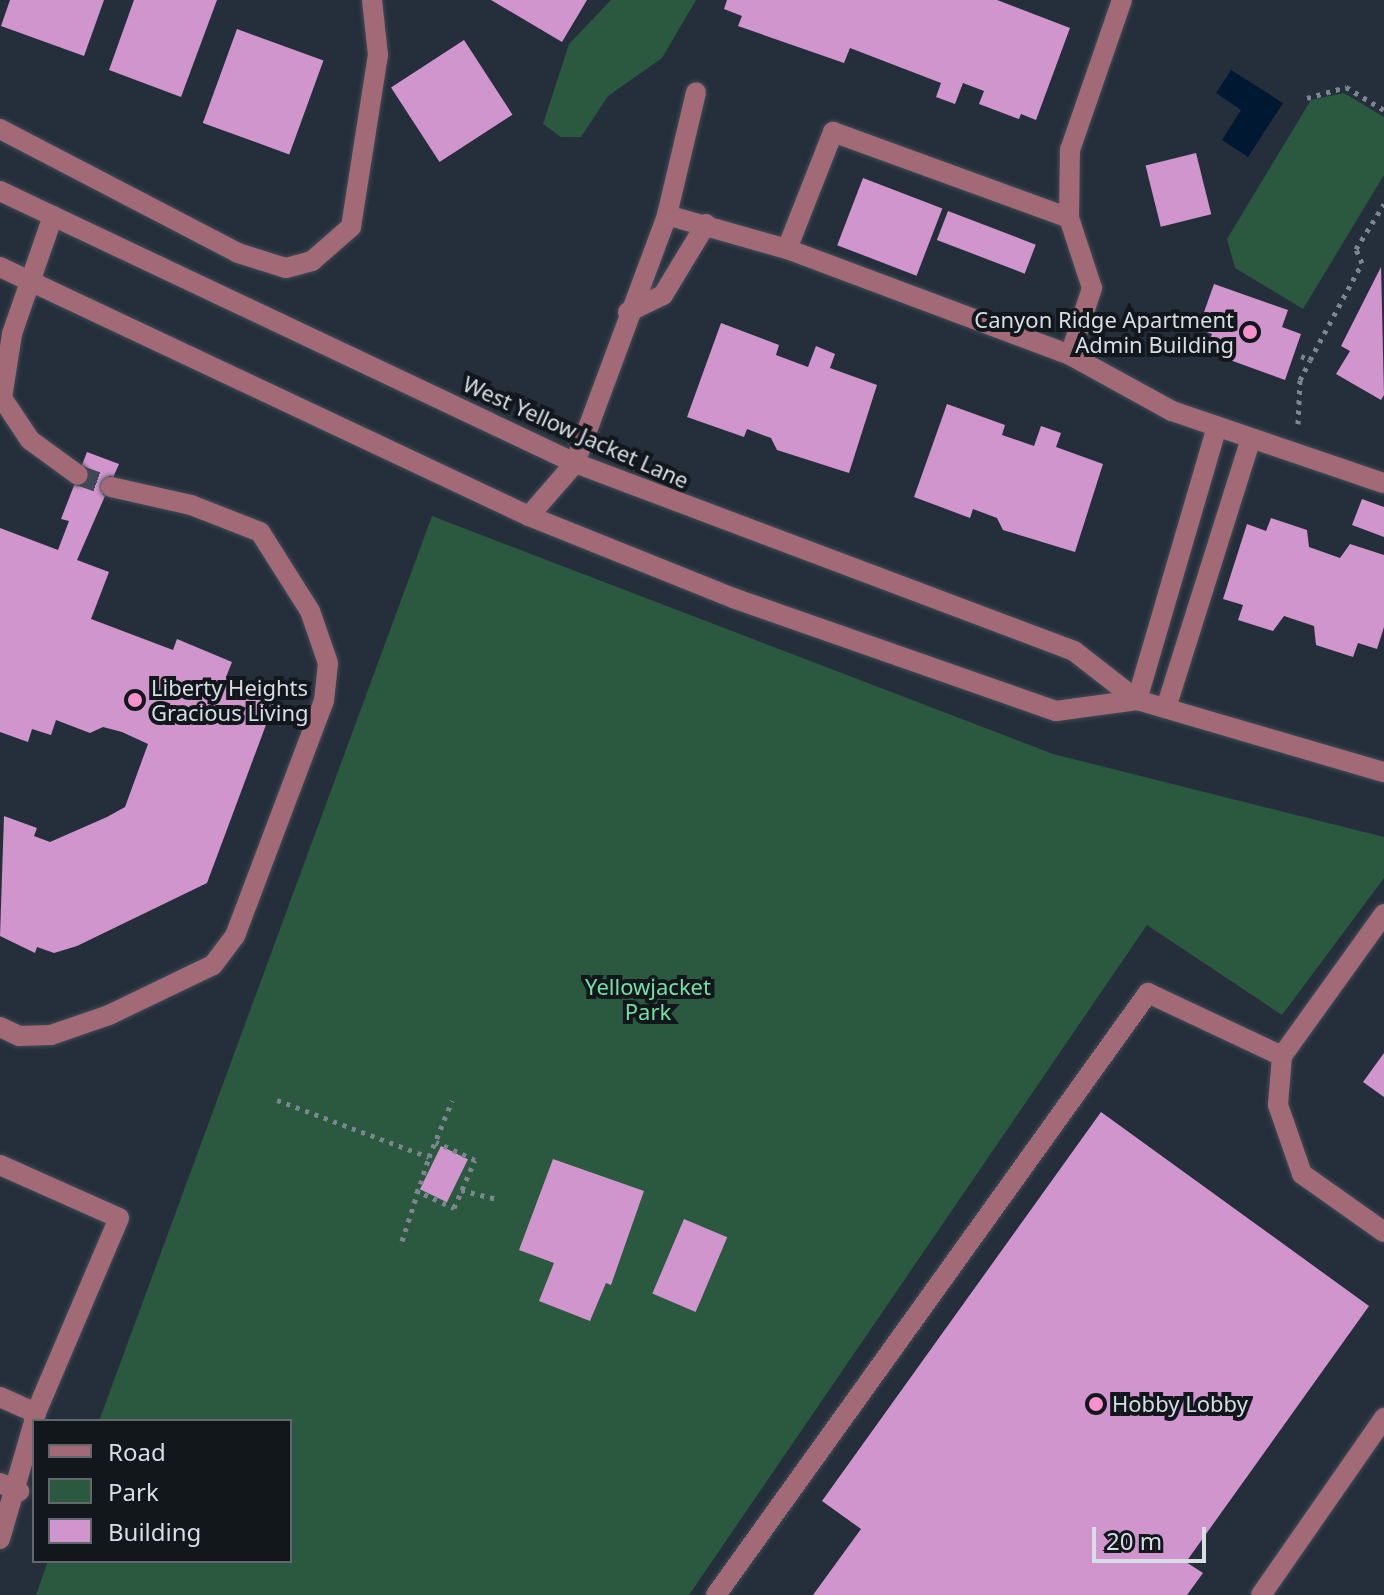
<!DOCTYPE html>
<html>
<head>
<meta charset="utf-8">
<style>
	body { margin:0 }
	#map { position:relative; width:1384px; height:1595px; overflow:hidden; background:#242f3b; font-family:"Noto Sans",sans-serif }
	div>[style] { position:absolute }
	.green>* { inset:0; background:#2a593f }
	.water>* { inset:0; background:#001832 }
	.building>* { inset:0; background:#d195cd; transform-origin:0 0 }
	.minor-tunnel>* { height:20px; margin-top:-10px; transform-origin:0; background:repeating-linear-gradient(90deg,#3f4955 0 20px,transparent 0 30px) }
	.path>* { height:5px; margin-top:-2.5px; transform-origin:0; background:repeating-linear-gradient(90deg,#7d8690 0 4px,transparent 0 10px) }
	.roads { filter:drop-shadow(0 0 2px #414b56) drop-shadow(0 0 2px #414b56) }
	.minor>* { height:20px; margin:-10px; padding:0 10px; transform-origin:10px; border-radius:10px; background:#a26a76 }
	.dots>* { width:22px; height:22px; translate:-50% -50%; box-sizing:border-box; border:4px solid #12171c; border-radius:50% }
	span { translate:-50% -50%; white-space:nowrap; text-align:center; line-height:1.15; -webkit-text-stroke:8px #12171c; paint-order:stroke }
	.poi-label { font-size:22px; color:#d7dee6 }
	.right { translate:-100% -50%; text-align:right }
	.left { translate:0 -50%; text-align:left }
	.street-label { font-size:22px; color:#d7dee6 }
	.park-label { font-size:22px; color:#74e0a4 }
	.legend { position:absolute; left:32px; top:1419px; width:260px; height:144px; box-sizing:border-box; background:#12171c; border:2px solid #61676d; margin:0; padding:10px 14px; list-style:none; font-size:24px; color:#d7dee6 }
	.legend li { display:flex; align-items:center; gap:16px; height:40px }
	.legend b { width:40px; border:2px solid #61676d }
	.scale { position:absolute; left:1092px; top:1527px; width:114px; height:36px; box-sizing:border-box; border:4px solid #d7dee6; border-top:0; padding-left:10px; font-size:24px; line-height:28px; white-space:nowrap; color:#d7dee6; -webkit-text-stroke:6px #12171c; paint-order:stroke }
</style>
</head>
<body>
<div id="map">
	<div class="green">
		<i style="clip-path:polygon(611px 0,696px 0,662px 58px,608px 96px,581px 137px,561px 137px,543px 124px,569px 44px)"></i>
		<i style="clip-path:polygon(1344px 93px,1384px 117px,1384px 175px,1303px 309px,1235px 268px,1227px 239px,1311px 100px)"></i>
		<i style="clip-path:polygon(432px 516px,1053px 754px,1384px 837px,1384px 878px,1282px 1015px,1147px 925px,689px 1595px,36px 1595px,48px 1561px,290px 1561px,290px 1421px,99px 1421px)"></i>
	</div>
	<div class="water">
		<i style="clip-path:polygon(1231px 70px,1283px 103px,1248px 157px,1222px 140px,1241px 110px,1216px 93px)"></i>
	</div>
	<div class="building">
		<i style="clip-path:polygon(10px 0,104px 0,84px 56px,1px 26px)"></i>
		<i style="clip-path:polygon(134px 0,217px 0,181px 97px,109px 70px)"></i>
		<i style="clip-path:polygon(491px 0,587px 0,562px 42px)"></i>
		<i style="clip-path:polygon(727px 0,997px 0,1070px 28px,1036px 120px,1021px 114px,1019px 119px,979px 104px,984px 91px,963px 83px,955px 104px,936px 97px,941px 83px,850px 48px,844px 63px,738px 26px,742px 16px,724px 9px)"></i>
		<i style="left:237px;top:29px;width:92px;height:100px;rotate:20deg"></i>
		<i style="left:464px;top:40px;width:89px;height:87px;rotate:57deg"></i>
		<i style="left:1196px;top:153px;width:63px;height:52px;rotate:76deg"></i>
		<i style="left:863px;top:178px;width:85px;height:72px;rotate:21deg"></i>
		<i style="left:948px;top:211px;width:94px;height:31px;rotate:21deg"></i>
		<i style="clip-path:polygon(1381px 267px,1384px 395px,1381px 400px,1336px 374px,1350px 351px,1341px 346px)"></i>
		<i style="clip-path:polygon(1214px 284px,1288px 310px,1282px 327px,1301px 334px,1285px 380px,1205px 351px,1212px 334px,1198px 329px)"></i>
		<i style="clip-path:polygon(721px 323px,779px 345px,776px 355px,808px 367px,816px 346px,835px 354px,830px 368px,877px 385px,849px 473px,777px 450px,771px 438px,747px 429px,744px 437px,687px 417px)"></i>
		<i style="clip-path:polygon(947px 404px,1005px 425px,1002px 435px,1034px 446px,1041px 426px,1061px 433px,1056px 447px,1103px 464px,1075px 552px,1003px 530px,997px 518px,973px 509px,970px 518px,914px 497px)"></i>
		<i style="clip-path:polygon(87px 452px,119px 464px,77px 560px,109px 572px,91px 619px,173px 650px,177px 639px,232px 662px,226px 677px,236px 681px,232px 691px,248px 696px,253px 684px,274px 692px,273px 706px,207px 883px,77px 946px,54px 953px,37px 947px,35px 953px,0 936px,4px 816px,37px 828px,34px 836px,50px 842px,107px 817px,125px 807px,148px 744px,122px 732px,103px 727px,90px 733px,56px 720px,51px 735px,32px 729px,28px 742px,0 732px,0 528px,58px 550px,69px 521px,61px 519px)"></i>
		<i style="clip-path:polygon(1362px 499px,1384px 507px,1384px 537px,1352px 525px)"></i>
		<i style="clip-path:polygon(1271px 518px,1307px 530px,1309px 547px,1340px 558px,1350px 544px,1384px 555px,1384px 627px,1377px 649px,1358px 643px,1353px 657px,1316px 645px,1314px 626px,1284px 616px,1273px 631px,1238px 620px,1243px 605px,1223px 599px,1247px 524px,1266px 531px)"></i>
		<i style="clip-path:polygon(1384px 1053px,1384px 1097px,1363px 1082px)"></i>
		<i style="clip-path:polygon(1101px 1112px,1369px 1306px,1186px 1562px,1203px 1573px,1187px 1595px,813px 1595px,861px 1529px,822px 1501px)"></i>
		<i style="left:441px;top:1146px;width:30px;height:48px;rotate:26deg"></i>
		<i style="clip-path:polygon(553px 1159px,644px 1191px,611px 1285px,606px 1283px,590px 1321px,539px 1301px,554px 1263px,519px 1250px)"></i>
		<i style="left:684px;top:1219px;width:47px;height:81px;rotate:23deg"></i>
	</div>
	<div class="minor-tunnel">
		<i style="left:78px;top:475px;width:35px;rotate:20deg"></i>
	</div>
	<div class="path">
		<i style="left:1307px;top:98px;width:41px;rotate:-15.8deg"></i>
		<i style="left:1346px;top:87px;width:44px;rotate:31.2deg"></i>
		<i style="left:1301px;top:356px;width:10px;rotate:24deg"></i>
		<i style="left:1310px;top:360px;width:110px;rotate:-61.8deg"></i>
		<i style="left:1362px;top:263px;width:15px;rotate:-113deg"></i>
		<i style="left:1356px;top:249px;width:53px;rotate:-58.1deg"></i>
		<i style="left:1298px;top:424px;width:44px;rotate:-87.4deg"></i>
		<i style="left:1300px;top:380px;width:22px;rotate:-63deg"></i>
		<i style="left:277px;top:1100px;width:162px;rotate:20.6deg"></i>
		<i style="left:429px;top:1157px;width:61px;rotate:-67.7deg"></i>
		<i style="left:415px;top:1190px;width:43px;rotate:24.8deg"></i>
		<i style="left:454px;top:1208px;width:52px;rotate:-66.4deg"></i>
		<i style="left:475px;top:1160px;width:43px;rotate:-155.2deg"></i>
		<i style="left:461px;top:1190px;width:36px;rotate:14deg"></i>
		<i style="left:402px;top:1241px;width:88px;rotate:-72.2deg"></i>
	</div>
	<div class="roads">
		<div class="minor">
			<i style="left:0;top:129px;width:268px;rotate:27.5deg"></i>
			<i style="left:238px;top:253px;width:50px;rotate:17.4deg"></i>
			<i style="left:286px;top:268px;width:27px;rotate:-15deg"></i>
			<i style="left:312px;top:261px;width:52px;rotate:-41.1deg"></i>
			<i style="left:351px;top:227px;width:174px;rotate:-81.1deg"></i>
			<i style="left:378px;top:55px;width:55px;rotate:-96.2deg"></i>
			<i style="left:0;top:191px;width:636px;rotate:25.32deg"></i>
			<i style="left:575px;top:463px;width:533px;rotate:20.64deg"></i>
			<i style="left:1074px;top:651px;width:80px;rotate:37.9deg"></i>
			<i style="left:1137px;top:700px;width:257px;rotate:16.3deg"></i>
			<i style="left:667px;top:215px;width:125px;rotate:15.8deg"></i>
			<i style="left:787px;top:249px;width:302px;rotate:20.5deg"></i>
			<i style="left:1070px;top:355px;width:116px;rotate:28.8deg"></i>
			<i style="left:1172px;top:411px;width:224px;rotate:18.8deg"></i>
			<i style="left:53px;top:216px;width:125px;rotate:109.2deg"></i>
			<i style="left:12px;top:334px;width:65px;rotate:98.9deg"></i>
			<i style="left:2px;top:398px;width:50px;rotate:56.3deg"></i>
			<i style="left:30px;top:440px;width:59px;rotate:36.1deg"></i>
			<i style="left:787px;top:249px;width:126px;rotate:-68.5deg"></i>
			<i style="left:833px;top:132px;width:251px;rotate:20deg"></i>
			<i style="left:0;top:267px;width:585px;rotate:25.21deg"></i>
			<i style="left:529px;top:516px;width:220px;rotate:21.9deg"></i>
			<i style="left:733px;top:598px;width:342px;rotate:19.3deg"></i>
			<i style="left:1056px;top:711px;width:82px;rotate:-7.7deg"></i>
			<i style="left:628px;top:312px;width:39px;rotate:-26deg"></i>
			<i style="left:663px;top:295px;width:83px;rotate:-58.8deg"></i>
			<i style="left:1070px;top:355px;width:71px;rotate:-71.8deg"></i>
			<i style="left:1092px;top:288px;width:74px;rotate:-108.2deg"></i>
			<i style="left:1069px;top:218px;width:68px;rotate:-89.2deg"></i>
			<i style="left:1070px;top:150px;width:159px;rotate:-70.9deg"></i>
			<i style="left:529px;top:516px;width:70px;rotate:-49deg"></i>
			<i style="left:575px;top:463px;width:265px;rotate:-69.6deg"></i>
			<i style="left:667px;top:215px;width:126px;rotate:-76.7deg"></i>
			<i style="left:1137px;top:700px;width:285px;rotate:-73.7deg"></i>
			<i style="left:1166px;top:708px;width:283px;rotate:-72.5deg"></i>
			<i style="left:1384px;top:914px;width:175px;rotate:125.7deg"></i>
			<i style="left:1282px;top:1056px;width:49px;rotate:94.7deg"></i>
			<i style="left:1278px;top:1105px;width:73px;rotate:70.8deg"></i>
			<i style="left:1302px;top:1174px;width:100px;rotate:35.3deg"></i>
			<i style="left:0;top:1027px;width:21px;rotate:25deg"></i>
			<i style="left:19px;top:1036px;width:32px;rotate:-2deg"></i>
			<i style="left:51px;top:1035px;width:61px;rotate:-19deg"></i>
			<i style="left:109px;top:1015px;width:115px;rotate:-25.7deg"></i>
			<i style="left:213px;top:965px;width:36px;rotate:-53deg"></i>
			<i style="left:235px;top:936px;width:251px;rotate:-69.3deg"></i>
			<i style="left:324px;top:701px;width:38px;rotate:-84deg"></i>
			<i style="left:328px;top:663px;width:55px;rotate:-109.1deg"></i>
			<i style="left:310px;top:611px;width:93px;rotate:-122.3deg"></i>
			<i style="left:260px;top:532px;width:74px;rotate:-158.6deg"></i>
			<i style="left:191px;top:505px;width:82px;rotate:-167.3deg"></i>
			<i style="left:0;top:1165px;width:130px;rotate:24deg"></i>
			<i style="left:119px;top:1218px;width:212px;rotate:113.1deg"></i>
			<i style="left:0;top:1397px;width:39px;rotate:24deg"></i>
			<i style="left:36px;top:1413px;width:8px;rotate:104deg"></i>
			<i style="left:0;top:1483px;width:21px;rotate:23deg"></i>
			<i style="left:0;top:1539px;width:122px;rotate:-73.8deg"></i>
			<i style="left:716px;top:1595px;width:741px;rotate:-54.34deg"></i>
			<i style="left:1148px;top:993px;width:148px;rotate:25.2deg"></i>
			<i style="left:1261px;top:1595px;width:216px;rotate:-55.2deg"></i>
		</div>
	</div>
	<div class="dots">
		<i style="left:1250px;top:332px;background:#f890cc"></i>
		<i style="left:135px;top:700px;background:#f890cc"></i>
		<i style="left:1096px;top:1404px;background:#f890cc"></i>
	</div>
	<div class="poi-label">
		<span class="right" style="left:1234px;top:332px">Canyon Ridge Apartment<br>Admin Building</span>
		<span class="left" style="left:151px;top:700px">Liberty Heights<br>Gracious Living</span>
		<span class="left" style="left:1112px;top:1404px">Hobby Lobby</span>
	</div>
	<div class="street-label">
		<span style="left:576px;top:432px;rotate:24deg">West Yellow Jacket Lane</span>
	</div>
	<div class="park-label">
		<span style="left:648px;top:999px">Yellowjacket<br>Park</span>
	</div>
	<ul class="legend">
	<li><b style="height:10px;background:#a26a76"></b>Road</li>
	<li><b style="height:22px;background:#2a593f"></b>Park</li>
	<li><b style="height:22px;background:#d195cd"></b>Building</li>
	</ul>
	<div class="scale">20 m</div>
</div>
</body>
</html>
